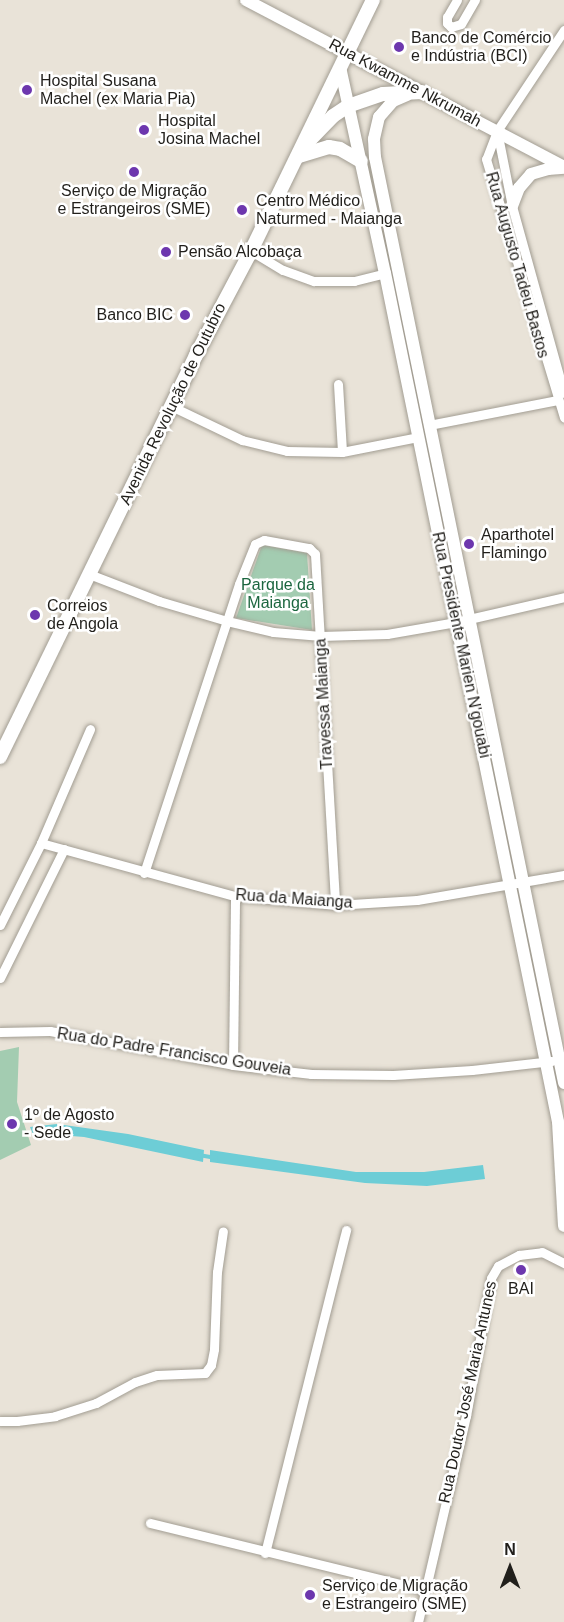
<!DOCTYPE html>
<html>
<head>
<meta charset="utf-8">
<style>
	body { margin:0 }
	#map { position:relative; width:564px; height:1622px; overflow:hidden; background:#e9e3d8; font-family:Helvetica,sans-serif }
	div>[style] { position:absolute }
	.green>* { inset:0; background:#a3ccb1 }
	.water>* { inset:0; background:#6dcdd6 }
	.stream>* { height:4px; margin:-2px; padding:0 2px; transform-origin:2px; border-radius:2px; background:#6dcdd6 }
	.roads { filter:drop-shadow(0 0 2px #a29d92) drop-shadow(0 0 2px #a29d92) }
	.minor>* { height:9px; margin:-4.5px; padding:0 4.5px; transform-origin:4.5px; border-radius:4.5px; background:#fff }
	.tertiary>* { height:12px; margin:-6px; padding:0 6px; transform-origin:6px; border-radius:6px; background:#fff }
	.secondary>* { height:14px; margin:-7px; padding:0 7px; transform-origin:7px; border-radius:7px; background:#fff }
	.dots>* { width:16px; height:16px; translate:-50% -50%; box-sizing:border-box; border:3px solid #fff; border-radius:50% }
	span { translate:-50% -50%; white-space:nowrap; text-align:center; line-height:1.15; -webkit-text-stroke:5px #fff; paint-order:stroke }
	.poi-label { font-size:16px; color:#211f1b }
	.left { translate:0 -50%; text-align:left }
	.right { translate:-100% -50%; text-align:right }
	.street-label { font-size:16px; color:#211f1b }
	.park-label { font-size:16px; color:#1c663f }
	.north { position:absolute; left:480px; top:1538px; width:60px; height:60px; -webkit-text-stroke:4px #fff; paint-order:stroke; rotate:0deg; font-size:16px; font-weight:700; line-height:24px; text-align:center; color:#211f1b }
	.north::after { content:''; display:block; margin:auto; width:21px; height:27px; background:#211f1b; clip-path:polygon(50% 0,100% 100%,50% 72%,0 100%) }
</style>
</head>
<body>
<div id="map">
	<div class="green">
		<i style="clip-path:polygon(262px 545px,307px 553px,312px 630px,236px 618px)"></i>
		<i style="clip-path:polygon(19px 1047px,17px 1102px,31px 1145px,0 1160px,0 1051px)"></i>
	</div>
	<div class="water">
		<i style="clip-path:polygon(57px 1124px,128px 1134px,204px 1150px,203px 1162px,84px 1137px,59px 1135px,35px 1139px,30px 1127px)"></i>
		<i style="clip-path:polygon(210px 1150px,356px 1172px,424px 1172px,483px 1165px,485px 1179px,427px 1186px,365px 1183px,210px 1162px)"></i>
	</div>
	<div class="stream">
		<i style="left:199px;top:1155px;width:17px;rotate:10deg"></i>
	</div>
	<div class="roads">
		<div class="minor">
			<i style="left:457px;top:0;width:20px;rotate:120deg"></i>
			<i style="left:447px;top:17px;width:6px;rotate:90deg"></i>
			<i style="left:447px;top:23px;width:6px;rotate:45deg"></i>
			<i style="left:451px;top:27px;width:10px;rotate:-17deg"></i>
			<i style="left:461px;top:24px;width:28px;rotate:-60deg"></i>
			<i style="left:564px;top:30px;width:121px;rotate:123.6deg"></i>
			<i style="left:497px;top:131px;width:30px;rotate:111deg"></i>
			<i style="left:486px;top:159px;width:270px;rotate:73.2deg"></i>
			<i style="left:497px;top:131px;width:76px;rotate:78.7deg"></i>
			<i style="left:512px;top:206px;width:194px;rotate:74.5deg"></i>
			<i style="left:251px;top:251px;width:37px;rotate:31deg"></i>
			<i style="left:283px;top:270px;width:33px;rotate:20deg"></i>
			<i style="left:314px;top:281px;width:40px"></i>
			<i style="left:354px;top:281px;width:32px;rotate:-14deg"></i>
			<i style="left:338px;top:384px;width:68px;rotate:86.6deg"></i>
			<i style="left:171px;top:406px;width:79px;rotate:25.6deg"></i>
			<i style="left:242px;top:440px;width:46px;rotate:13.7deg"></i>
			<i style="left:287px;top:451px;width:55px;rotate:1deg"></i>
			<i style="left:342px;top:452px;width:77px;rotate:-11.2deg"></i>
			<i style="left:429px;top:425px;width:131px;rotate:-11deg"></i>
			<i style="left:89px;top:574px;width:75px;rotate:21.1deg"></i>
			<i style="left:159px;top:601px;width:71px;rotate:16.4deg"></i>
			<i style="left:227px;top:621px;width:47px;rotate:13.4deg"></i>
			<i style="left:273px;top:632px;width:48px;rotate:4.8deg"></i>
			<i style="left:321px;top:636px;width:66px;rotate:-1.7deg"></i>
			<i style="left:387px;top:634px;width:70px;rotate:-9.9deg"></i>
			<i style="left:456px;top:622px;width:111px;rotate:-13deg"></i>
			<i style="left:41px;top:843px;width:201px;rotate:15.3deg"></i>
			<i style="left:235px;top:896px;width:100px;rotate:5.1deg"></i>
			<i style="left:335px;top:905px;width:82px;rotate:-3.5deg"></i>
			<i style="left:417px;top:900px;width:149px;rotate:-9.7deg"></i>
			<i style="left:144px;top:873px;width:304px;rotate:-71.8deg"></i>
			<i style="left:239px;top:584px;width:43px;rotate:-68.2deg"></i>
			<i style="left:255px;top:544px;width:10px;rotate:-24deg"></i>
			<i style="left:264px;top:540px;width:46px;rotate:10.1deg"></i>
			<i style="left:309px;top:548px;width:8px;rotate:45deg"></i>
			<i style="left:315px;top:554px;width:352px;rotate:86.7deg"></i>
			<i style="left:0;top:925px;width:92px;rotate:-63.4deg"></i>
			<i style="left:41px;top:843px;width:124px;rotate:-66.7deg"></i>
			<i style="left:0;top:978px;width:144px;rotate:-63.6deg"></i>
			<i style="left:0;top:1032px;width:50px;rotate:-1.1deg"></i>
			<i style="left:50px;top:1031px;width:186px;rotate:10.5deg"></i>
			<i style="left:233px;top:1065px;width:79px;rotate:6.6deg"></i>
			<i style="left:311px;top:1074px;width:82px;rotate:0.7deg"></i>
			<i style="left:393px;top:1075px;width:79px;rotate:-3.6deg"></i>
			<i style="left:472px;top:1070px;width:80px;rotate:-6.5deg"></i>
			<i style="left:233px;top:1065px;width:169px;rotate:-89.3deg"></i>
			<i style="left:0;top:1421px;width:17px"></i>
			<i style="left:17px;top:1421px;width:38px;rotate:-7deg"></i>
			<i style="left:55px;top:1416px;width:43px;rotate:-17.6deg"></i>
			<i style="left:96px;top:1403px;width:44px;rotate:-28.3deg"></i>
			<i style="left:135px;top:1382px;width:23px;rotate:-18deg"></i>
			<i style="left:157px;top:1375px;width:48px;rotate:-2.4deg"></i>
			<i style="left:205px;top:1373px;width:10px;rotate:-53deg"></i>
			<i style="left:211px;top:1365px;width:16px;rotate:-79deg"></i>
			<i style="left:214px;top:1349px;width:77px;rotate:-87.8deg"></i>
			<i style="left:217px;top:1272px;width:41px;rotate:-81.7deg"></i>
			<i style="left:150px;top:1523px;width:282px;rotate:13.7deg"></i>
			<i style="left:265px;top:1553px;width:333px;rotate:-75.9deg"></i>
			<i style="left:418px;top:1622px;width:212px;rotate:-76.9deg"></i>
			<i style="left:466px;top:1416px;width:140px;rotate:-79.7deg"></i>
			<i style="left:491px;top:1278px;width:14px;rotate:-60deg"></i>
			<i style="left:498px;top:1266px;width:24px;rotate:-28deg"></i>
			<i style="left:519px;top:1255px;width:23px;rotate:-7deg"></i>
			<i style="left:542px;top:1252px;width:25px;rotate:27deg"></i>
		</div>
		<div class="tertiary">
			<i style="left:246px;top:0;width:359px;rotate:27.7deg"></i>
			<i style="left:340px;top:67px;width:211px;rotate:77.7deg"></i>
			<i style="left:385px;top:273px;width:866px;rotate:78.48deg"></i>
			<i style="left:558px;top:1122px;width:104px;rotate:86.7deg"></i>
			<i style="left:407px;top:95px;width:15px;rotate:157deg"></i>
			<i style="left:393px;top:101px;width:21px;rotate:131deg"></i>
			<i style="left:379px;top:117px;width:23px;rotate:103deg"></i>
			<i style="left:374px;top:139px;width:18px;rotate:87deg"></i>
			<i style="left:375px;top:157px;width:945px;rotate:78.46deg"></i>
			<i style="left:512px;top:206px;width:19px;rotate:-69deg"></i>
			<i style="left:519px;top:188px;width:18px;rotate:-49deg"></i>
			<i style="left:531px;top:174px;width:18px;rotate:-16deg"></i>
			<i style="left:548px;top:169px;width:16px;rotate:-4deg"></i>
		</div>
		<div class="secondary">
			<i style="left:307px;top:143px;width:37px;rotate:-46deg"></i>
			<i style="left:333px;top:116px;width:18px;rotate:-34deg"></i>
			<i style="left:348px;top:106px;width:37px;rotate:-19deg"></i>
			<i style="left:383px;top:94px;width:39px;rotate:-3deg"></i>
			<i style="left:299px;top:156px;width:31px;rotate:-17deg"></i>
			<i style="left:329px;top:147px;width:11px;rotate:10deg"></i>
			<i style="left:340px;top:149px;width:24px;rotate:30deg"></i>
			<i style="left:0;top:757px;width:447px;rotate:-64deg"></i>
			<i style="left:196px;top:355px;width:118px;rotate:-62.1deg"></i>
			<i style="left:251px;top:251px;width:279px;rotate:-64.1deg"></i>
		</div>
	</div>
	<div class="dots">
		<i style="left:399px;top:47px;background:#6d37ae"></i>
		<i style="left:27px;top:90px;background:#6d37ae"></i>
		<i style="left:144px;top:130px;background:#6d37ae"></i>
		<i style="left:134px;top:172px;background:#6d37ae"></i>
		<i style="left:242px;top:210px;background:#6d37ae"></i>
		<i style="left:166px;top:252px;background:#6d37ae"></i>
		<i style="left:185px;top:315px;background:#6d37ae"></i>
		<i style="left:469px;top:544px;background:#6d37ae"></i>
		<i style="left:35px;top:615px;background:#6d37ae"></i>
		<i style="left:12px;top:1124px;background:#6d37ae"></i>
		<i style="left:521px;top:1270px;background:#6d37ae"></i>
		<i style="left:310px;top:1595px;background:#6d37ae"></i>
	</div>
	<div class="poi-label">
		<span class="left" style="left:411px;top:47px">Banco de Comércio<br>e Indústria (BCI)</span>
		<span class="left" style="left:40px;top:90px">Hospital Susana<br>Machel (ex Maria Pia)</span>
		<span class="left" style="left:158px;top:130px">Hospital<br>Josina Machel</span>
		<span style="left:134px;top:200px">Serviço de Migração<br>e Estrangeiros (SME)</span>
		<span class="left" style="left:256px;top:210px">Centro Médico<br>Naturmed - Maianga</span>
		<span class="left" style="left:178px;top:252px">Pensão Alcobaça</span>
		<span class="right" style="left:173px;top:315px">Banco BIC</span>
		<span class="left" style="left:481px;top:544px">Aparthotel<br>Flamingo</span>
		<span class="left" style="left:47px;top:615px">Correios<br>de Angola</span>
		<span class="left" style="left:24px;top:1124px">1º de Agosto<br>- Sede</span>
		<span style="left:521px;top:1289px">BAI</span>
		<span class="left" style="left:322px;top:1595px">Serviço de Migração<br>e Estrangeiro (SME)</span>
	</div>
	<div class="street-label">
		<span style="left:405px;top:83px;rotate:28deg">Rua Kwamme Nkrumah</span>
		<span style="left:517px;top:265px;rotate:74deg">Rua Augusto Tadeu Bastos</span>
		<span style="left:173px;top:404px;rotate:-64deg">Avenida Revolução de Outubro</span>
		<span style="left:461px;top:645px;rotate:78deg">Rua Presidente Marien N'gouabi</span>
		<span style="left:324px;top:704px;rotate:-93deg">Travessa Maianga</span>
		<span style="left:294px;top:899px;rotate:4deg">Rua da Maianga</span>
		<span style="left:174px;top:1052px;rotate:9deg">Rua do Padre Francisco Gouveia</span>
		<span style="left:468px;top:1392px;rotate:-78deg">Rua Doutor José Maria Antunes</span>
	</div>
	<div class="park-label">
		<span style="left:278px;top:594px">Parque da<br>Maianga</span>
	</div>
	<div class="north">N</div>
</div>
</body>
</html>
